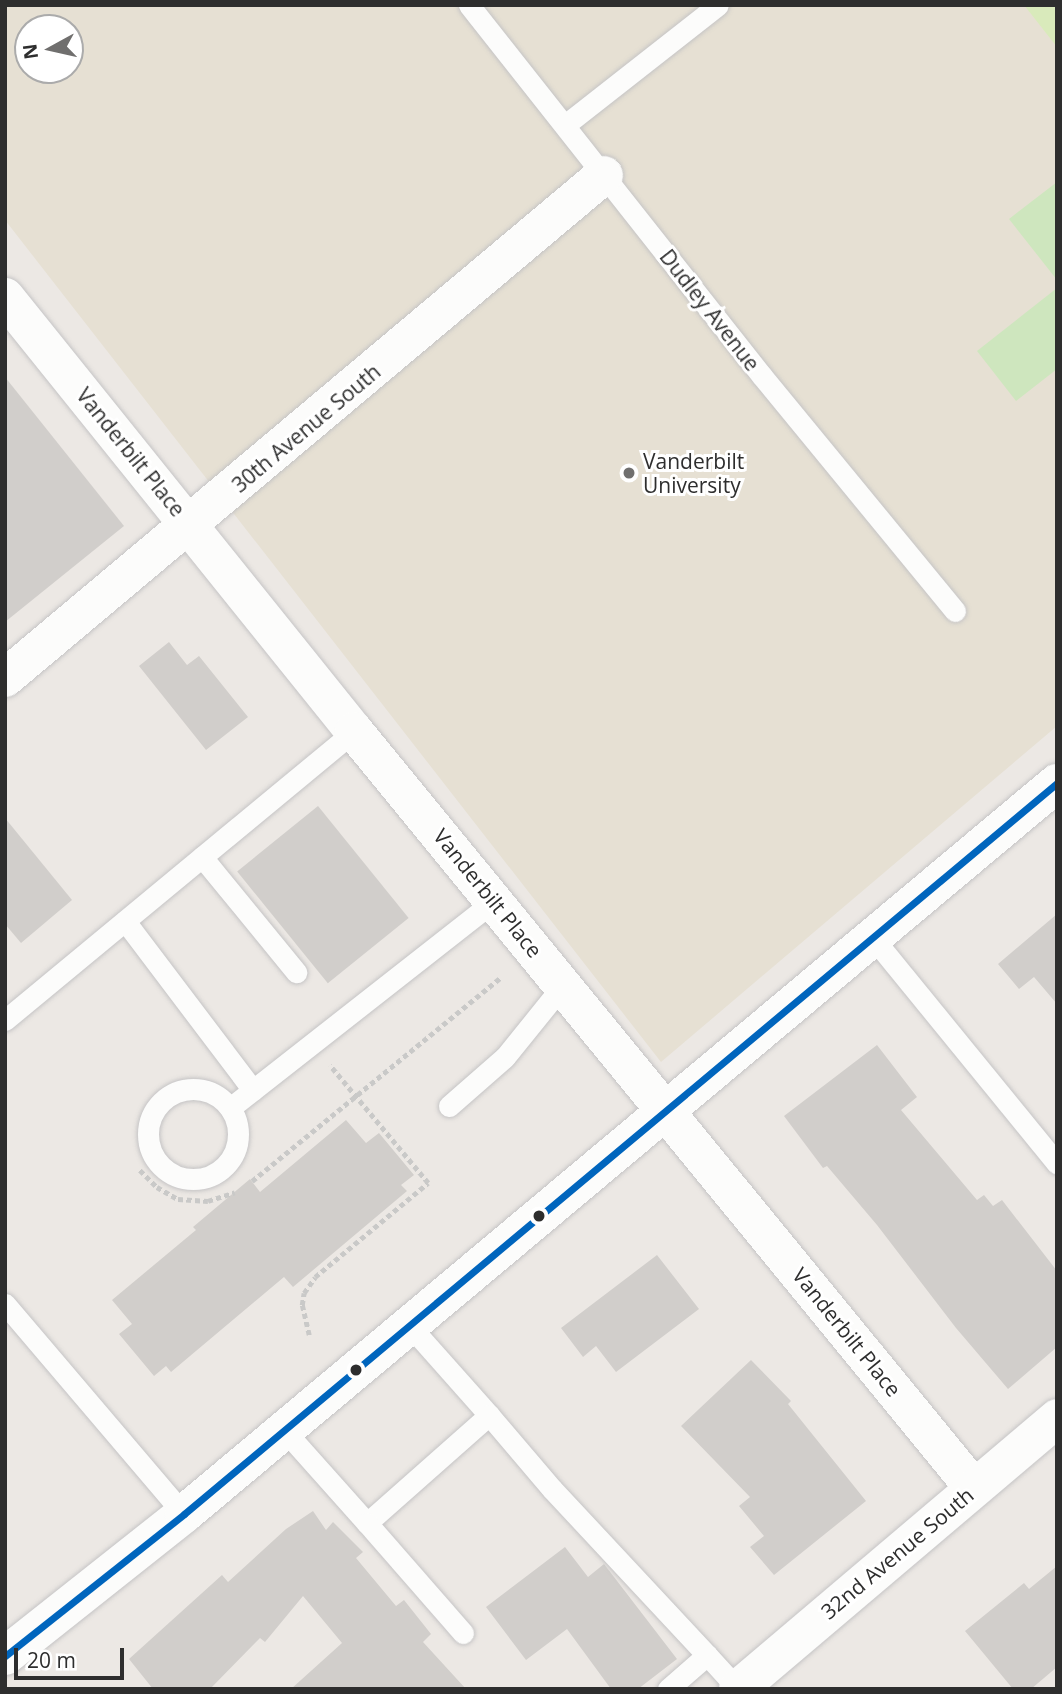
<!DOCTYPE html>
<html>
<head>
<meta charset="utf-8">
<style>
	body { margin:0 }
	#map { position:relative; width:1062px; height:1694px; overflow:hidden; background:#ece8e4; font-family:"Open Sans",sans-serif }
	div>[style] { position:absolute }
	.education>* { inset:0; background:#e6e0d3 }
	.green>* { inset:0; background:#cee6be }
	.pitch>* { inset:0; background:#d9eabb }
	.building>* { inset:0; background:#d1cecb; transform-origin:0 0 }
	.path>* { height:4.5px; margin-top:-2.25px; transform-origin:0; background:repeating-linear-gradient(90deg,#c9c9c8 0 5px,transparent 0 8.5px) }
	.roads { filter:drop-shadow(0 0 2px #c5c4c5) drop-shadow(0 0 2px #c5c4c5) }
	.lane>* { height:21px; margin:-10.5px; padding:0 10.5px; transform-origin:10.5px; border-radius:10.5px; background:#fcfcfb }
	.lane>.ring { margin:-10.5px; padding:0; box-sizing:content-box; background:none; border:21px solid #fcfcfb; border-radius:50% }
	.street>* { height:38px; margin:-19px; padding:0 19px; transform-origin:19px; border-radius:19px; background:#fcfcfb }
	.secondary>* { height:38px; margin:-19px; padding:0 19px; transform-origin:19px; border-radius:19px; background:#fcfcfb }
	.bus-1>* { height:7px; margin:-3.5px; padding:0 3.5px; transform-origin:3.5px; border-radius:3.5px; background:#0065bd }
	.dots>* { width:19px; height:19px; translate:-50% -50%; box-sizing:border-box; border:4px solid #fff; border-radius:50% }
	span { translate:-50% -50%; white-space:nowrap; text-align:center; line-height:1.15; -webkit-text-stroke:6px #fff; paint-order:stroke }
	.street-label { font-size:21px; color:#2e2e2e }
	.poi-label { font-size:21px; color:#2e2e2e }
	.left { translate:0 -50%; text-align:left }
	.frame { position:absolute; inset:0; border:7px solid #2e2e2e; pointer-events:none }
	.north { position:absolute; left:14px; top:14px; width:70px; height:70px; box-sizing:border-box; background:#fff; border:2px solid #ababab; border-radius:50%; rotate:262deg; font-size:19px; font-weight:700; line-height:28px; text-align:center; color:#2e2e2e }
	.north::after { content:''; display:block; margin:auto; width:24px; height:32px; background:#706f6e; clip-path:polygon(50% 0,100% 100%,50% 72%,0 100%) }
	.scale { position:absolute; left:14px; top:1648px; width:110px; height:32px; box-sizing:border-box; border:4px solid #2e2e2e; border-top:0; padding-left:9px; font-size:21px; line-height:24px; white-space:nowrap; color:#2e2e2e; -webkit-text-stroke:5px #fff; paint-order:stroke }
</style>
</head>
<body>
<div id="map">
	<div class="education">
		<i style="clip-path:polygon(evenodd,5px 5px,1057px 5px,1057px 726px,661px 1062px,5px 220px,5px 5px,28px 28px,70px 28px,70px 70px,28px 70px,28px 28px)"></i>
	</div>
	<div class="green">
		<i style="clip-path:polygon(1057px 182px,1057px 280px,1009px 219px)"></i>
		<i style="clip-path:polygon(1057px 288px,1057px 369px,1016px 401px,977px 351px)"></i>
	</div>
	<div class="pitch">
		<i style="clip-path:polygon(1024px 5px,1057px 5px,1057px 47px)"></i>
	</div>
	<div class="building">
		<i style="clip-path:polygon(5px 377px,124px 526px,5px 622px)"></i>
		<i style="clip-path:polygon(169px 642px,187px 665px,199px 656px,248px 717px,206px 750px,139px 666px)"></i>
		<i style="left:318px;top:806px;width:144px;height:104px;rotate:51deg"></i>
		<i style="clip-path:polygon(5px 818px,72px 900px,21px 943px,5px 924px)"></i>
		<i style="clip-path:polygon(1057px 914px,1057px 1004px,1034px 977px,1019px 989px,998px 964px)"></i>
		<i style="clip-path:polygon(877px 1045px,917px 1097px,901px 1110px,977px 1200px,984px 1195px,993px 1206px,1002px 1200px,1057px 1271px,1057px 1347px,1008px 1389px,956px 1328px,877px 1225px,827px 1166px,823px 1168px,784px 1116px)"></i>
		<i style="clip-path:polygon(346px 1120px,366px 1143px,379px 1133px,414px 1175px,401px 1185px,407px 1191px,293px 1287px,284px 1277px,171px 1372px,166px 1366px,154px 1376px,119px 1334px,132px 1324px,112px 1300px,196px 1230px,193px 1227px,250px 1179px,260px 1192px)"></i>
		<i style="clip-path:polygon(657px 1255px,699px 1309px,616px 1372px,596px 1346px,583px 1357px,561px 1328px)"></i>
		<i style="clip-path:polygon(751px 1360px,791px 1401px,788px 1404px,866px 1501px,774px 1575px,750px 1547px,764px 1536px,739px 1506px,750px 1497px,681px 1426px)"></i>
		<i style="clip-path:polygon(313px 1511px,326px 1530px,333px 1522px,363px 1552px,356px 1558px,396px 1606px,404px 1600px,431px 1634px,423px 1642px,466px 1689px,291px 1689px,342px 1643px,303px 1596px,265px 1642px,260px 1638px,210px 1689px,153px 1689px,129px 1659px,222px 1575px,228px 1582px,286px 1529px)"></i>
		<i style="clip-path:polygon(565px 1547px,588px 1577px,604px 1564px,677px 1659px,638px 1689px,611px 1689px,567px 1629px,526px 1660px,486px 1607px)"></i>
		<i style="clip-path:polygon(1057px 1566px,1057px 1667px,1031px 1689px,1013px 1689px,965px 1631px,1024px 1583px,1029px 1589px)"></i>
	</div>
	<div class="path">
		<i style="left:140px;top:1170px;width:24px;rotate:45deg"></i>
		<i style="left:157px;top:1187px;width:24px;rotate:30deg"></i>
		<i style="left:178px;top:1199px;width:30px;rotate:4deg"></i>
		<i style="left:208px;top:1201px;width:28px;rotate:-18deg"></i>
		<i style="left:252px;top:1181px;width:322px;rotate:-39.3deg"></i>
		<i style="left:309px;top:1335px;width:31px;rotate:-103deg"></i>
		<i style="left:302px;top:1305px;width:12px;rotate:-81deg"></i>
		<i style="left:304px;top:1293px;width:19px;rotate:-55deg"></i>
		<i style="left:315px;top:1277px;width:147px;rotate:-39.8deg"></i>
		<i style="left:428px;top:1183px;width:153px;rotate:-129.9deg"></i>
	</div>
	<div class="roads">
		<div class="lane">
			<i style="left:469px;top:5px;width:473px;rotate:51.7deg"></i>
			<i style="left:762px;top:376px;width:304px;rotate:50.6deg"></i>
			<i style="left:565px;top:125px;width:194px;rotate:-38.1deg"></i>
			<i style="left:202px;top:857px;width:149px;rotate:50.7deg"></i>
			<i style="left:125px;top:921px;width:212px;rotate:52.9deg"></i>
			<i style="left:873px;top:938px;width:291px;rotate:50.8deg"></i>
			<i style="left:5px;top:1020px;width:453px;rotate:-39.6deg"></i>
			<i class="ring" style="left:148px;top:1089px;width:69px;height:69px"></i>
			<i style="left:449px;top:1106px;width:74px;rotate:-41.2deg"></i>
			<i style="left:505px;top:1057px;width:92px;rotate:-51.1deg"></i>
			<i style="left:230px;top:1108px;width:335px;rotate:-38.1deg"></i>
			<i style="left:5px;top:1304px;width:276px;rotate:49.6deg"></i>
			<i style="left:409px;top:1325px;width:120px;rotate:48.4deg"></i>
			<i style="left:284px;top:1430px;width:125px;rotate:48.3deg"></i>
			<i style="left:367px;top:1523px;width:163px;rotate:-41.5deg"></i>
			<i style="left:489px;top:1415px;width:97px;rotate:49.6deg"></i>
			<i style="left:552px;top:1489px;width:227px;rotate:47deg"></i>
			<i style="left:707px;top:1655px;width:52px;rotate:138.9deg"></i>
			<i style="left:367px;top:1523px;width:146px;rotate:48.9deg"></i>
			<i style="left:707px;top:1655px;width:46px;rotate:47.6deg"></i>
		</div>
		<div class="street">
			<i style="left:5px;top:297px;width:557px;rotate:51.2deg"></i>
			<i style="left:354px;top:731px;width:977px;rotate:50.69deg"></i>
			<i style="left:5px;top:678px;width:782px;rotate:-40.02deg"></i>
			<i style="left:738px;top:1689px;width:419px;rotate:-40.3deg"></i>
		</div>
		<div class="secondary">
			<i style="left:5px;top:1656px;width:228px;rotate:-38.4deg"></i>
			<i style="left:184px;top:1514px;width:1139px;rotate:-39.94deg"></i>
		</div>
	</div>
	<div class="bus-1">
		<i style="left:5px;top:1656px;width:228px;rotate:-38.4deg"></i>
		<i style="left:184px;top:1514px;width:1139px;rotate:-39.94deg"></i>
	</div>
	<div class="dots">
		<i style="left:629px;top:473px;background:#706f6e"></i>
		<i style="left:539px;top:1216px;background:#2e2e2e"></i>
		<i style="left:356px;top:1370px;background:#2e2e2e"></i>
	</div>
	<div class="street-label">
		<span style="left:710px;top:310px;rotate:52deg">Dudley Avenue</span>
		<span style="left:306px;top:428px;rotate:-40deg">30th Avenue South</span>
		<span style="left:131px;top:452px;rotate:51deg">Vanderbilt Place</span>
		<span style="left:488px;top:893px;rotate:51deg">Vanderbilt Place</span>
		<span style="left:847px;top:1332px;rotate:51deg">Vanderbilt Place</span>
		<span style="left:897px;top:1553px;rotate:-40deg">32nd Avenue South</span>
	</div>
	<div class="poi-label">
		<span class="left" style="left:643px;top:473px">Vanderbilt<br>University</span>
	</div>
	<div class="frame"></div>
	<div class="north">N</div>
	<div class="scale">20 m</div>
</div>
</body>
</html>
